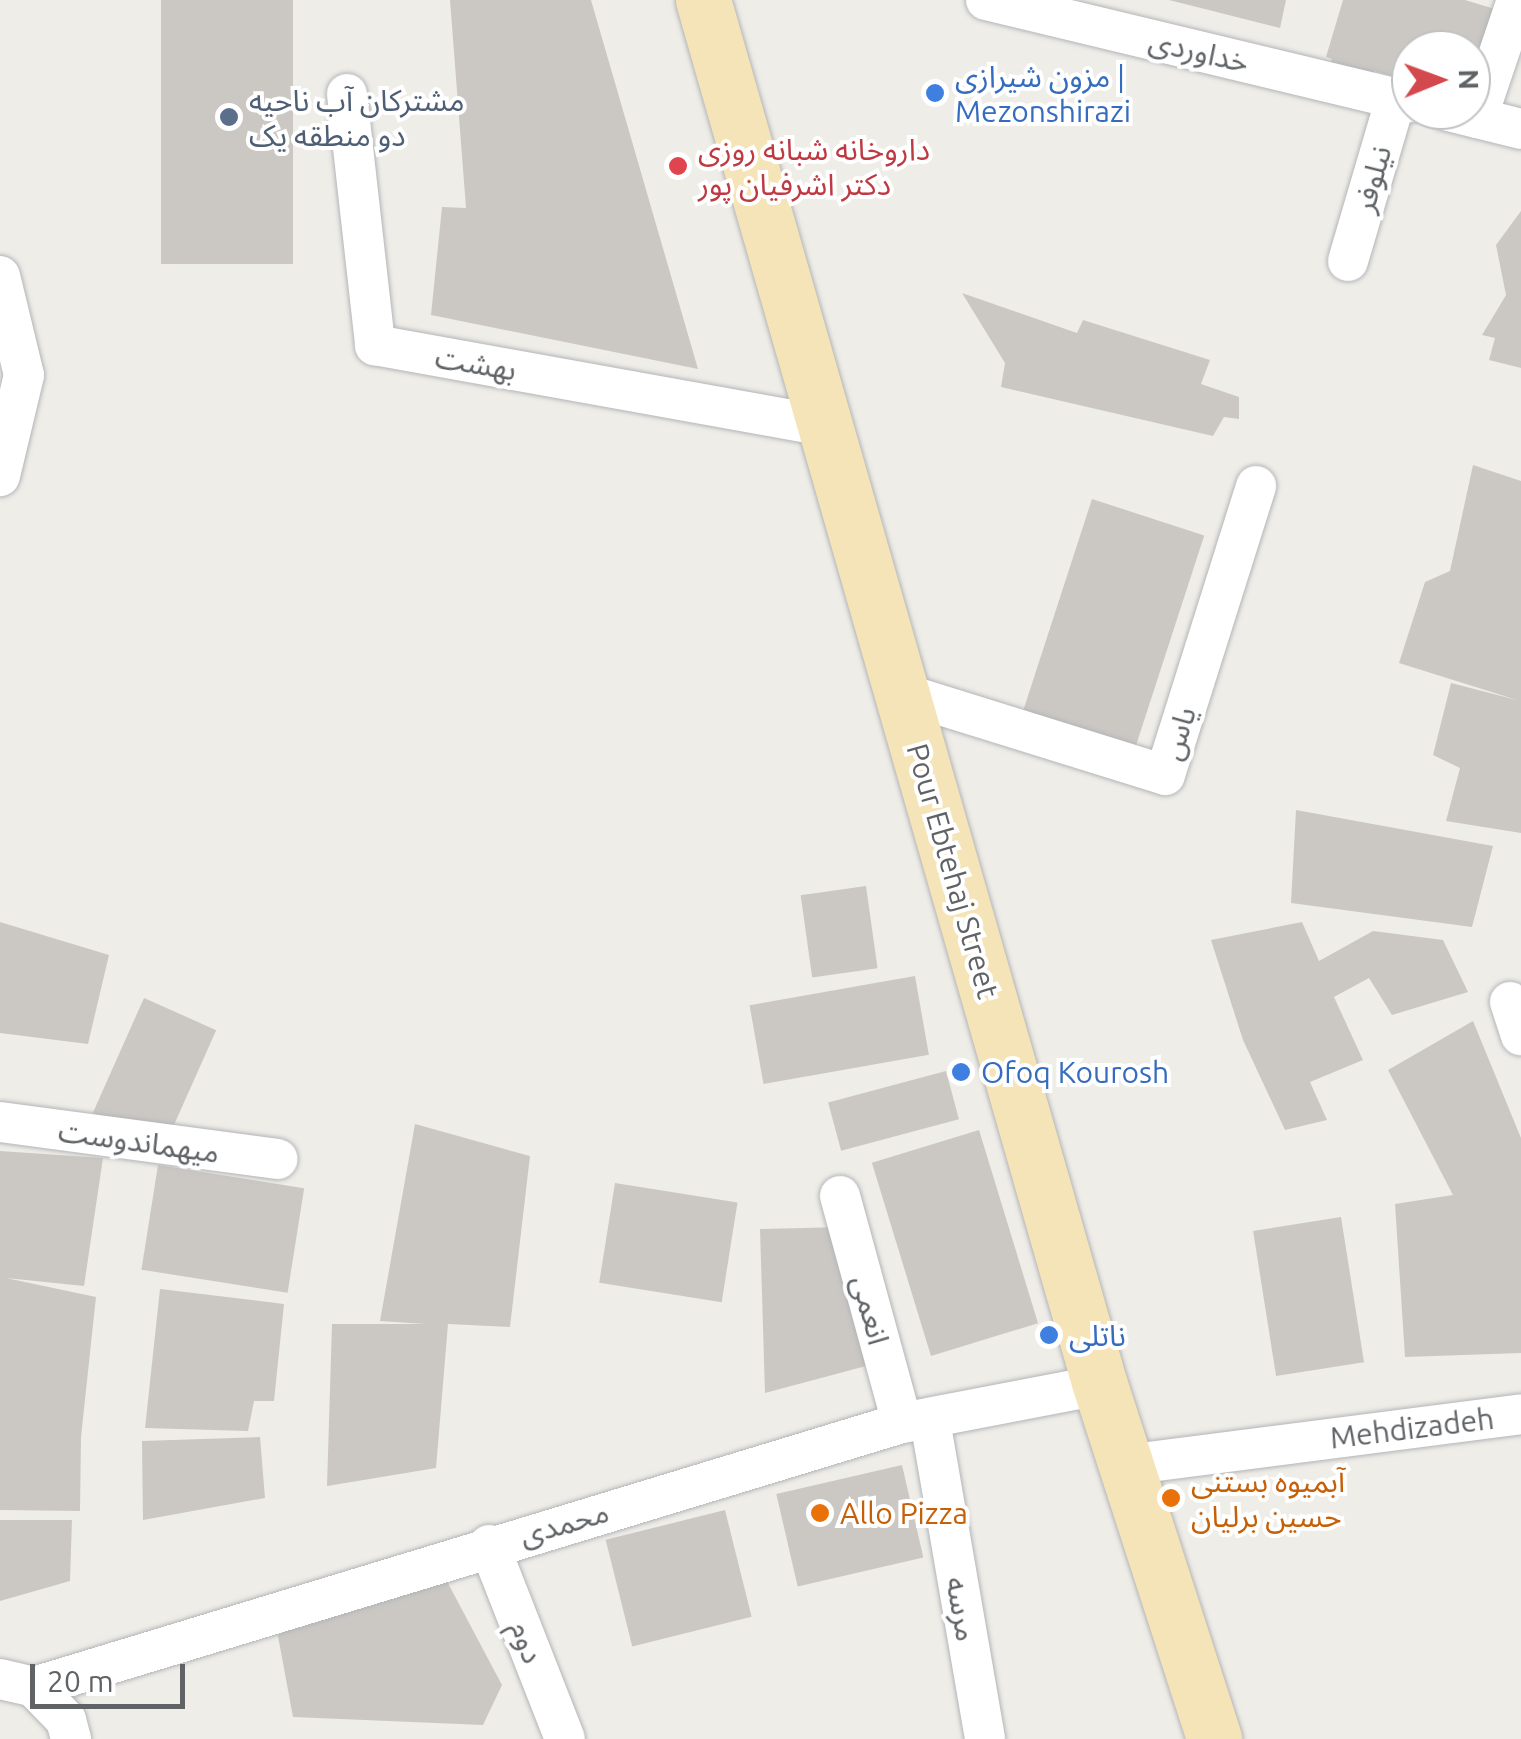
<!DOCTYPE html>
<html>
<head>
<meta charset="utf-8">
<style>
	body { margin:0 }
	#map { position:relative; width:1521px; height:1739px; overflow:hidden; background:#efede8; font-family:Ubuntu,"Noto Sans Arabic",sans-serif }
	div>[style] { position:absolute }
	.building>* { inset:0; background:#cbc8c4; transform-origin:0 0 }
	.roads { filter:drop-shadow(0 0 2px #b3b5b8) drop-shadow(0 0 2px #b3b5b8) }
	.street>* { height:40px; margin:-20px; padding:0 20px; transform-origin:20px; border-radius:20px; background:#fff }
	.primary>* { height:55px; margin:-27.5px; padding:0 27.5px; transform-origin:27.5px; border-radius:27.5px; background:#f5e4b7 }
	.dots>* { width:28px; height:28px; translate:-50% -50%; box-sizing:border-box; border:5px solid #fff; border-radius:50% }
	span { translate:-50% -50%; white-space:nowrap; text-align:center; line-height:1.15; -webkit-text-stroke:8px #fff; paint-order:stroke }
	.street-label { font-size:30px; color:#5f6366 }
	.shop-label { font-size:30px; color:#366cbe }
	.left { translate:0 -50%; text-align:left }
	.service-label { font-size:30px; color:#4e5e75 }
	.health-label { font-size:30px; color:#be3a42 }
	.food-label { font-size:30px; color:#c56008 }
	.north { position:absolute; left:1391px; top:30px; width:100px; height:100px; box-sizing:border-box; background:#fff; border:2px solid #bfc1c2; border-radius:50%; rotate:89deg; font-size:28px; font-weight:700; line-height:40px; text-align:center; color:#5f6366 }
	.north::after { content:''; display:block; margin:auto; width:35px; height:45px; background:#d4494e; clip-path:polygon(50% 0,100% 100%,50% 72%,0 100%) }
	.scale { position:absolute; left:30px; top:1664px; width:155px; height:45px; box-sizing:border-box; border:5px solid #5f6366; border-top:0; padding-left:12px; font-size:30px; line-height:35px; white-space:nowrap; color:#5f6366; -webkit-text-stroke:8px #fff; paint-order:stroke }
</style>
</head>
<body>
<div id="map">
	<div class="building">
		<i style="left:161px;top:0;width:132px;height:264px"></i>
		<i style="clip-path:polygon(450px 0,591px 0,698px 369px,431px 315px,442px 207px,466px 208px)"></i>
		<i style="clip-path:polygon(1169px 0,1286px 0,1280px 28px)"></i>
		<i style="clip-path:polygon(1343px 0,1465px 0,1498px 10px,1482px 64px,1471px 60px,1471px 50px,1431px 46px,1430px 50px,1411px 50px,1411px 81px,1374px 71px,1372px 80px,1329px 66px,1332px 59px,1326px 57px)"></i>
		<i style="clip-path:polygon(1521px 211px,1521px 368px,1489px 360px,1495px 338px,1482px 335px,1506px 295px,1496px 245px)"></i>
		<i style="clip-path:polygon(962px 293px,1077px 333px,1083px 320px,1210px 360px,1201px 384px,1239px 397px,1239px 419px,1224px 417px,1213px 436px,1001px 387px,1005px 363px)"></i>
		<i style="clip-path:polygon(1473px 465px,1521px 481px,1521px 833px,1446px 821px,1460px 768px,1433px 755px,1451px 683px,1517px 700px,1399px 663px,1425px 582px,1450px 571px)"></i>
		<i style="left:1092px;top:499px;width:118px;height:223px;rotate:18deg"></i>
		<i style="clip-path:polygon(1296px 810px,1493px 846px,1472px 927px,1291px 903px)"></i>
		<i style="left:866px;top:886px;width:83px;height:66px;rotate:82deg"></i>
		<i style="clip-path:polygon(0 922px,109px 955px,88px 1044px,0 1033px)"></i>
		<i style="clip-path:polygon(1302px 922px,1319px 961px,1373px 931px,1443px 940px,1468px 992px,1392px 1015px,1369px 978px,1334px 997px,1363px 1060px,1310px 1082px,1327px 1120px,1285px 1130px,1243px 1040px,1211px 940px)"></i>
		<i style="left:915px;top:976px;width:80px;height:168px;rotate:80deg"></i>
		<i style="left:144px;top:998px;width:79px;height:126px;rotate:24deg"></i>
		<i style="clip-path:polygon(1473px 1021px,1521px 1138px,1521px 1353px,1405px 1357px,1395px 1204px,1453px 1195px,1388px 1070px)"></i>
		<i style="left:946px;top:1071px;width:50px;height:122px;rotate:75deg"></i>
		<i style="clip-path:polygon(415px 1124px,530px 1156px,510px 1327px,448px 1324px,436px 1468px,327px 1486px,332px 1324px,425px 1324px,380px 1321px)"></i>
		<i style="left:979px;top:1130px;width:202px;height:112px;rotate:73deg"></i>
		<i style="clip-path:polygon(0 1151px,103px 1158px,84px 1286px,6px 1278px,96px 1297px,81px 1437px,80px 1511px,0 1510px)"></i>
		<i style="left:158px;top:1165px;width:148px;height:106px;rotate:9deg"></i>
		<i style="left:615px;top:1183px;width:124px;height:101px;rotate:9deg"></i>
		<i style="left:1341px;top:1217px;width:147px;height:89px;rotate:81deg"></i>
		<i style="clip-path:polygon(844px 1227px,881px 1362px,765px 1393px,760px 1229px)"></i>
		<i style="clip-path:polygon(160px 1289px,284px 1304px,274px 1401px,254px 1401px,248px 1431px,145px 1428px)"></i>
		<i style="clip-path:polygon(260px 1437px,265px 1498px,143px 1520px,142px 1441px)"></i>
		<i style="left:902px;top:1465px;width:95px;height:129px;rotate:77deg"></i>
		<i style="left:725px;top:1510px;width:110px;height:123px;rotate:76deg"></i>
		<i style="clip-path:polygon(0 1520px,72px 1520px,70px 1581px,0 1601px)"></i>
		<i style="clip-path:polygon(441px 1570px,502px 1685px,483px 1725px,293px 1717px,275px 1620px)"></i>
	</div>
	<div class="roads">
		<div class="street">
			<i style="left:986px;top:0;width:437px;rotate:13.5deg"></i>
			<i style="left:347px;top:94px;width:253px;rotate:83.6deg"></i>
			<i style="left:375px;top:345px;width:457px;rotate:10.2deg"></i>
			<i style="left:1445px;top:110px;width:78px;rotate:14deg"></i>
			<i style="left:1477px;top:118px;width:125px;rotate:-71.3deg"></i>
			<i style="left:1348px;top:261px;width:170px;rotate:-73.6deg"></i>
			<i style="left:0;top:276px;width:102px;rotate:76.4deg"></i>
			<i style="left:24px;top:375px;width:104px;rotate:103.4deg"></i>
			<i style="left:902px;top:693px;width:275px;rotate:17.3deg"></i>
			<i style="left:1165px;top:775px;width:303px;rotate:-72.5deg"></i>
			<i style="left:1510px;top:1002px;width:35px;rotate:72deg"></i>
			<i style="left:0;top:1122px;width:280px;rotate:7.6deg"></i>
			<i style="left:840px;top:1196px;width:235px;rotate:74.7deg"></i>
			<i style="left:930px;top:1420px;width:324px;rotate:80.2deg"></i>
			<i style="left:1125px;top:1465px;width:399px;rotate:-7.3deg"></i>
			<i style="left:489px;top:1545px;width:208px;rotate:68.6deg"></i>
			<i style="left:0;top:1679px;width:35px;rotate:13deg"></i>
			<i style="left:34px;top:1687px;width:46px;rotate:45.9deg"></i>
			<i style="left:66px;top:1720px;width:20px;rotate:75deg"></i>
			<i style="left:34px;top:1687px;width:907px;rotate:-16.92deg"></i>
			<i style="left:902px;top:1423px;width:202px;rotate:-10.9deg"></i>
		</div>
		<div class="primary">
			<i style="left:703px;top:0;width:1441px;rotate:74.01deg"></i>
			<i style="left:1100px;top:1385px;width:372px;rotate:72.1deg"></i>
		</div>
	</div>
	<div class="dots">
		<i style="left:935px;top:93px;background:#3f7fe0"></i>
		<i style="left:229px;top:117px;background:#5c6f8a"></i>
		<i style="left:678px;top:166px;background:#e0444e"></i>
		<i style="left:961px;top:1072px;background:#3f7fe0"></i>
		<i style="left:1049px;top:1335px;background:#3f7fe0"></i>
		<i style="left:1171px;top:1498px;background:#e8710a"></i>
		<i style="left:820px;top:1513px;background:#e8710a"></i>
	</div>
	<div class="street-label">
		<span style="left:1199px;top:51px;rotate:13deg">خداوردی</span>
		<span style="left:1372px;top:179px;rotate:-74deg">نیلوفر</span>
		<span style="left:476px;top:363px;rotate:10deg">بهشت</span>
		<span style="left:1178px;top:733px;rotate:-72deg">یاس</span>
		<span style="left:953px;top:871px;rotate:74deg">Pour Ebtehaj Street</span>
		<span style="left:139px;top:1141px;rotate:8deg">میهماندوست</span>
		<span style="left:871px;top:1310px;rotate:75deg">انعمی</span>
		<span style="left:1412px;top:1428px;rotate:-7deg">Mehdizadeh</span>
		<span style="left:564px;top:1523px;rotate:-16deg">محمدی</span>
		<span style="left:962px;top:1609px;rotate:80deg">مرسه</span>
		<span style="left:527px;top:1642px;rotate:69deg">دوم</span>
	</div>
	<div class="shop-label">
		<span class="left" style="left:955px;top:93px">مزون شيرازی |<br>Mezonshirazi</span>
		<span class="left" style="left:981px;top:1072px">Ofoq Kourosh</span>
		<span class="left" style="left:1069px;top:1335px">ناتلی</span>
	</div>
	<div class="service-label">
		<span class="left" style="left:249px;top:117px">مشترکان آب ناحیه<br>دو منطقه یک</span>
	</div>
	<div class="health-label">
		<span class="left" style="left:698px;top:166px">داروخانه شبانه روزی<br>دکتر اشرفیان پور</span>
	</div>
	<div class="food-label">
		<span class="left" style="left:1191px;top:1498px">آبمیوه بستنی<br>حسین برلیان</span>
		<span class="left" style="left:840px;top:1513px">Allo Pizza</span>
	</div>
	<div class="north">N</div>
	<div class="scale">20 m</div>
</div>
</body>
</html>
